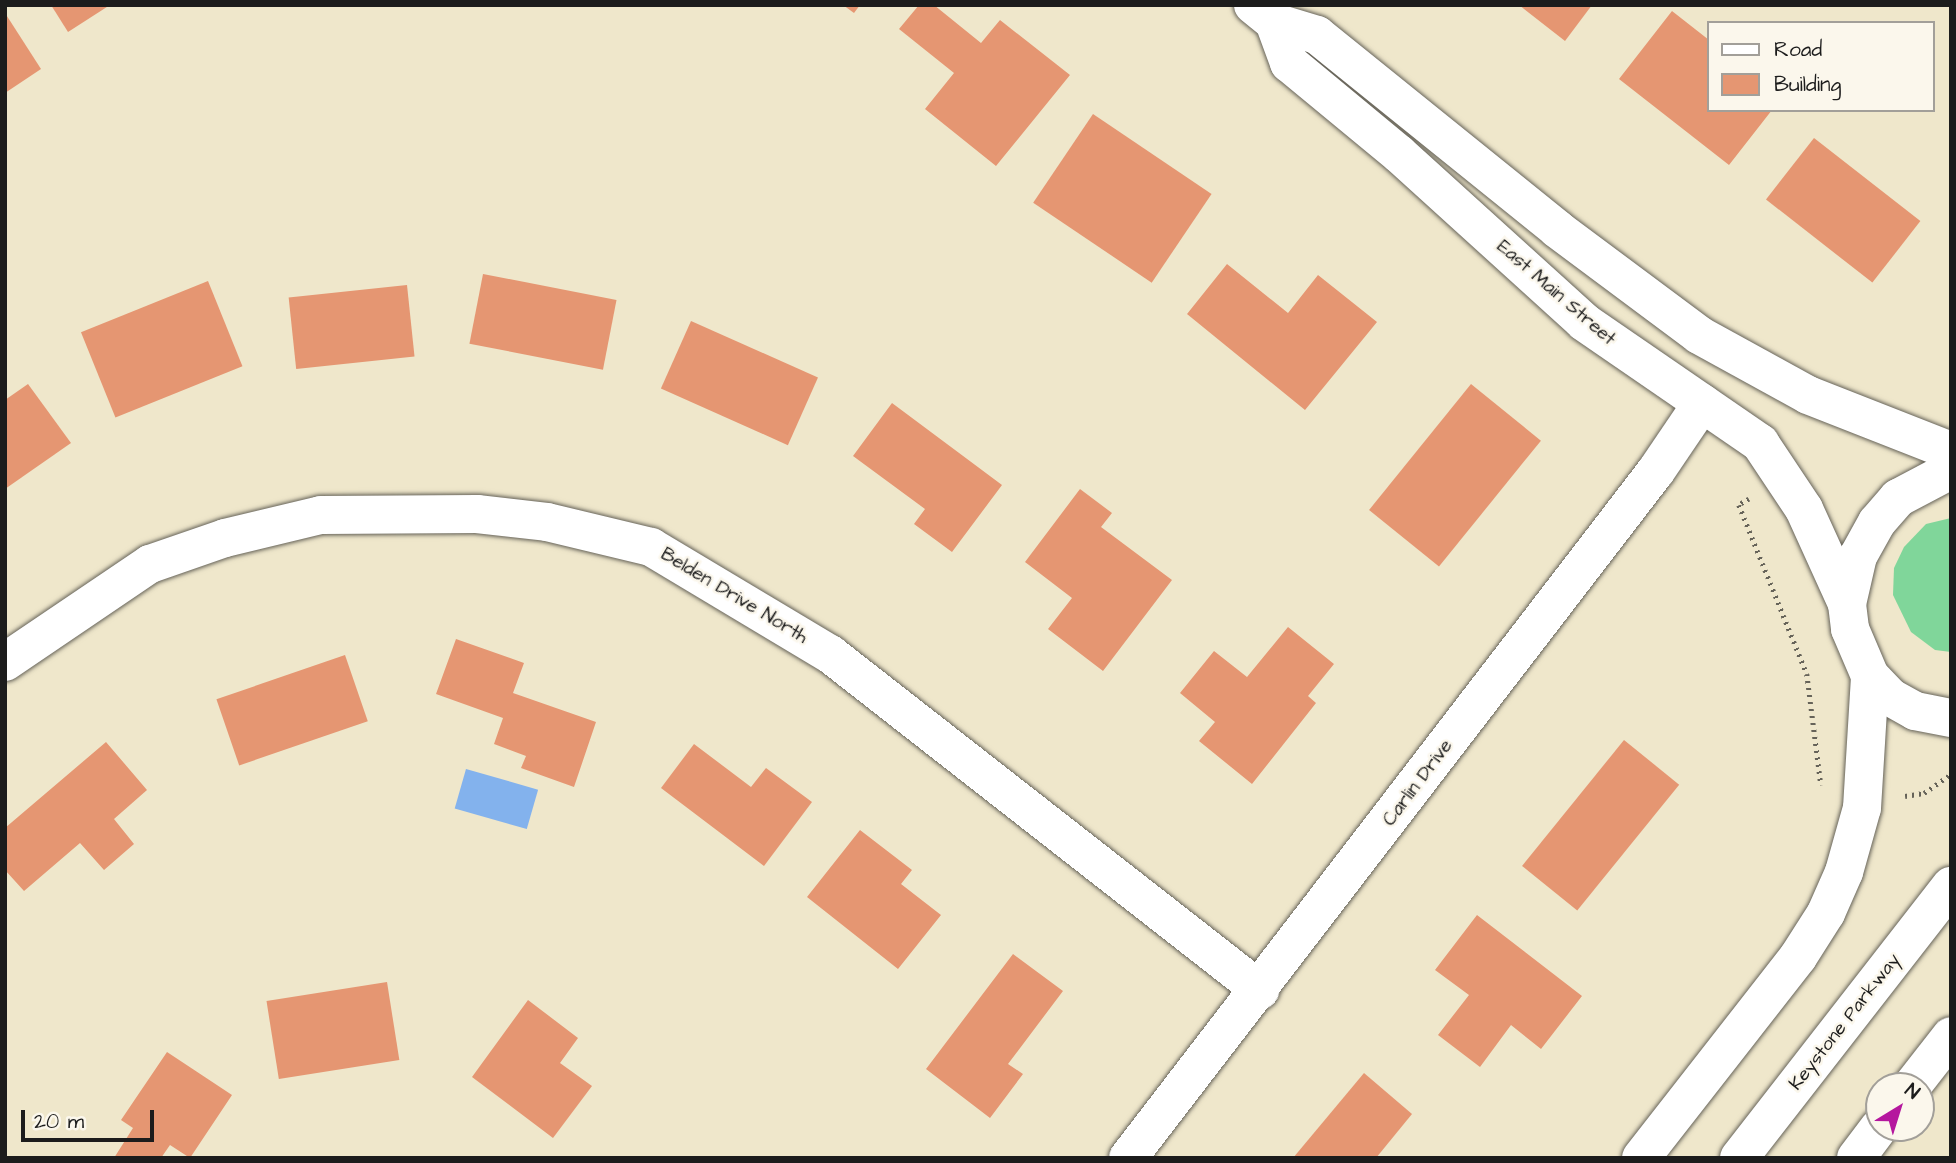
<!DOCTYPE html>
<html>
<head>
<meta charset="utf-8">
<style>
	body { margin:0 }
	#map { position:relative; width:1956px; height:1163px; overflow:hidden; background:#efe7cb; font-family:"Architects Daughter",sans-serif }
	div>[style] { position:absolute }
	.green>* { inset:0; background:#80d69a }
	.water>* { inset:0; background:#83b2ed; transform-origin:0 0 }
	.building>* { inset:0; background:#e59672; transform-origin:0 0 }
	.path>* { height:4.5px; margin-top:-2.25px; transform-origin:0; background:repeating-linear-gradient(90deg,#666359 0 2px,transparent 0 7px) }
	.roads { filter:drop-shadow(0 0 2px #666359) drop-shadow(0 0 2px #666359) }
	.minor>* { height:38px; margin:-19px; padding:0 19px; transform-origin:19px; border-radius:19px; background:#fff }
	.secondary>* { height:38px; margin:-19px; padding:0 19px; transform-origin:19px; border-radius:19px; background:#fff }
	.motorway>* { height:38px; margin:-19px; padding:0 19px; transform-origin:19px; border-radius:19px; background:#fff }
	span { translate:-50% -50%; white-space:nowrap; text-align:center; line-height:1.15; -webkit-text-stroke:5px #fbf7ec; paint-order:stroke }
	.street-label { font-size:19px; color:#1c1c1c }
	.frame { position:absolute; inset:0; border:7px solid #1c1c1c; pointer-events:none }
	.legend { position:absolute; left:1707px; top:21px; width:228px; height:91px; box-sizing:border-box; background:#fbf7ec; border:2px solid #a29f99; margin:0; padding:9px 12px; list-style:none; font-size:21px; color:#1c1c1c }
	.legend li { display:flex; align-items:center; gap:14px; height:35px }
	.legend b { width:35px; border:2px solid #a29f99 }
	.north { position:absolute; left:1865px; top:1072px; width:70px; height:70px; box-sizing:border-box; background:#fbf7ec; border:2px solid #a29f99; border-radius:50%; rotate:38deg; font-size:19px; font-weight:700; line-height:28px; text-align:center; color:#1c1c1c }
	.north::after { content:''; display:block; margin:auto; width:24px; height:32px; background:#b5179e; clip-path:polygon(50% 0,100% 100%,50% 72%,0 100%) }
	.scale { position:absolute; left:21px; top:1110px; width:133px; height:32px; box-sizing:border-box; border:4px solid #1c1c1c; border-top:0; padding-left:9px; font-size:21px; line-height:24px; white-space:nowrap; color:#1c1c1c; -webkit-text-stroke:5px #fbf7ec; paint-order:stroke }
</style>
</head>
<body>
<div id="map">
	<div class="green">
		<i style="clip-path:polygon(1951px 518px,1951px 652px,1935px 650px,1911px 632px,1893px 595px,1894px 568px,1904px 547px,1926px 524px)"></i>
	</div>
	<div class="water">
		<i style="left:466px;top:769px;width:75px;height:41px;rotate:16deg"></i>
	</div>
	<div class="building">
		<i style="clip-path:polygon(51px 5px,110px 5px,68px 32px)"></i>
		<i style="clip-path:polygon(843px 5px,860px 5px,854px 13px)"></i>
		<i style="clip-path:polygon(919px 5px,934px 5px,981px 43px,1000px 20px,1070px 75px,996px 166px,925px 109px,954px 73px,899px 29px)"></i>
		<i style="clip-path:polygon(1519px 5px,1592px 5px,1565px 41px)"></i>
		<i style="clip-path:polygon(1672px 11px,1709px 40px,1709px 110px,1772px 110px,1729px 165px,1619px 79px)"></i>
		<i style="clip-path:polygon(5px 13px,41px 69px,5px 93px)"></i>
		<i style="left:1093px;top:114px;width:143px;height:107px;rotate:34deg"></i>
		<i style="left:1814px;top:138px;width:135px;height:78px;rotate:38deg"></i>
		<i style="clip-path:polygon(1227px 264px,1288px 313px,1318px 275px,1377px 322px,1305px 410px,1187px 314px)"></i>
		<i style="left:483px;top:274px;width:136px;height:71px;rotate:11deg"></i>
		<i style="left:208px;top:281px;width:92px;height:137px;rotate:68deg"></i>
		<i style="left:407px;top:285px;width:72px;height:119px;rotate:84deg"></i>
		<i style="left:691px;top:321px;width:139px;height:74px;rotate:24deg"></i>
		<i style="clip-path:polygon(28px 384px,71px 443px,5px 489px,5px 400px)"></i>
		<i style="left:1471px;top:384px;width:90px;height:162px;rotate:39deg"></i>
		<i style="clip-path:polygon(892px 403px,1002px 485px,952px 552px,914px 524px,925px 509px,853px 456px)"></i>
		<i style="clip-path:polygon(1080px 489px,1112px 513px,1101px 527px,1172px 580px,1103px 671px,1048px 629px,1072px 598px,1025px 562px)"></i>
		<i style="clip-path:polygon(1288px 627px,1334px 664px,1308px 696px,1316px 703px,1252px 784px,1199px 741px,1215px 722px,1180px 693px,1214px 651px,1247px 677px)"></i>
		<i style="clip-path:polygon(456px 639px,524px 663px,513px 693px,596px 722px,574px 787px,521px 768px,526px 756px,494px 744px,503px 718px,436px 694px)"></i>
		<i style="left:345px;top:655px;width:70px;height:136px;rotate:71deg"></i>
		<i style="left:1624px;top:740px;width:71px;height:162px;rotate:39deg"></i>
		<i style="clip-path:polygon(106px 742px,147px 790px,114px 819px,134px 844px,104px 870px,80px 843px,24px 891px,5px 870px,5px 828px)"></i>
		<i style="clip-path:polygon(694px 744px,751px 787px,766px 768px,812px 802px,764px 866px,661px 788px)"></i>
		<i style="clip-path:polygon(860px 830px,912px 870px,901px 884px,941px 915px,898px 969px,807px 897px)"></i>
		<i style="clip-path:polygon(1477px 915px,1582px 996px,1541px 1049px,1511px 1025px,1480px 1067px,1438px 1035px,1469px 995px,1435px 970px)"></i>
		<i style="clip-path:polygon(1013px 954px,1063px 991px,1008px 1064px,1023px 1074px,990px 1118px,926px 1069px)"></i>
		<i style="left:387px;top:982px;width:79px;height:122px;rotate:81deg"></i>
		<i style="clip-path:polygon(528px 1000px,578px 1038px,560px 1063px,592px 1086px,553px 1138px,472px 1077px)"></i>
		<i style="clip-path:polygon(167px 1052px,232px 1095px,190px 1158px,170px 1145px,161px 1158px,114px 1158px,133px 1128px,121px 1120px)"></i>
		<i style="clip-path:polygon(1364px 1073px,1412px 1114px,1376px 1158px,1293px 1158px)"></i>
	</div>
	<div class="path">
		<i style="left:1749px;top:499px;width:12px;rotate:149deg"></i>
		<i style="left:1739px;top:505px;width:182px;rotate:68.1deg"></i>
		<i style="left:1807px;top:674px;width:112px;rotate:82.8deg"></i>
		<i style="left:1905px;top:796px;width:19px;rotate:-9deg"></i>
		<i style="left:1924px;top:793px;width:33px;rotate:-35deg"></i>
	</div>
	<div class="roads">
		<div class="minor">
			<i style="left:5px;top:662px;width:175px;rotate:-34.1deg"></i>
			<i style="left:150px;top:564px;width:79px;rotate:-19.1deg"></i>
			<i style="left:225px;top:538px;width:99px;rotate:-13.5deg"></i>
			<i style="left:321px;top:515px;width:156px;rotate:-0.4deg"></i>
			<i style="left:477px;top:514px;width:70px;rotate:6.5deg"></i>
			<i style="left:547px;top:522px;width:107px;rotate:13.5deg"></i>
			<i style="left:651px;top:547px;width:209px;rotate:30.9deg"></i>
			<i style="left:830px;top:654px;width:546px;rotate:38deg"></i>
			<i style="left:1128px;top:1158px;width:866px;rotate:-52.46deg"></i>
			<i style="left:1656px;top:471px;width:82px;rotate:-55.9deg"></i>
		</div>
		<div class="secondary">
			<i style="left:1253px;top:5px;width:27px;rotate:39deg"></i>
			<i style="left:1274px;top:22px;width:45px;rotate:16.8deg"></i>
			<i style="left:1317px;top:35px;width:309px;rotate:38.9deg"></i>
			<i style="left:1557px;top:229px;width:177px;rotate:36.7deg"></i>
			<i style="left:1699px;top:335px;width:124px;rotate:28.8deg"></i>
			<i style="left:1808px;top:395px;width:154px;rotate:21.4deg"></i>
			<i style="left:1274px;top:22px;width:44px;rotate:69.9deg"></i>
			<i style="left:1289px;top:63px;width:143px;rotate:39.6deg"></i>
			<i style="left:1399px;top:154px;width:250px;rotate:42.2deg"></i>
			<i style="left:1584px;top:322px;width:214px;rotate:34.5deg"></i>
			<i style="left:1760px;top:443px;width:79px;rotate:56.3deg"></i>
			<i style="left:1804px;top:509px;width:104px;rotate:65.6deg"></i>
			<i style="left:1951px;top:470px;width:60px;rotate:152.2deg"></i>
			<i style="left:1898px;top:498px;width:32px;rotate:131deg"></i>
			<i style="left:1877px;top:522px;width:39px;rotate:119deg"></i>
			<i style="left:1858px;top:556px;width:49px;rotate:102.9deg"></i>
			<i style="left:1847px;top:604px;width:25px;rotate:83deg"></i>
			<i style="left:1850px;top:629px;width:51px;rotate:66.9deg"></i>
			<i style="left:1870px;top:676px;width:29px;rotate:46deg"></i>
			<i style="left:1890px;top:697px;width:29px;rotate:29deg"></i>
			<i style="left:1915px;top:711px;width:37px;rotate:11deg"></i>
		</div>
		<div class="motorway">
			<i style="left:1912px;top:1086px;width:63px;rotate:-52deg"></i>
			<i style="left:1641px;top:1158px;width:255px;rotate:-52deg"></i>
			<i style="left:1798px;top:957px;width:52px;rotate:-57.5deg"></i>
			<i style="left:1826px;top:913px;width:45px;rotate:-66.3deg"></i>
			<i style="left:1844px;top:872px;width:66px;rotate:-74.3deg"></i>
			<i style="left:1862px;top:808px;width:132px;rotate:-86.5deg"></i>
			<i style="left:1739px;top:1158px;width:345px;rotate:-52.1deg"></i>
			<i style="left:1856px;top:1158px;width:38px;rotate:-53deg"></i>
		</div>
	</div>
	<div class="street-label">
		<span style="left:1556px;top:293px;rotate:41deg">East Main Street</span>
		<span style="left:734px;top:596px;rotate:31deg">Belden Drive North</span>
		<span style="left:1418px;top:783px;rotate:-53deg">Carlin Drive</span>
		<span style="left:1845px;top:1022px;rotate:-52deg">Keystone Parkway</span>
	</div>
	<div class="frame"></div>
	<ul class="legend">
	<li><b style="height:9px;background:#fff"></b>Road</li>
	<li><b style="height:19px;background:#e59672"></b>Building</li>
	</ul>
	<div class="north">N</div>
	<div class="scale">20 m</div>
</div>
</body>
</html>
